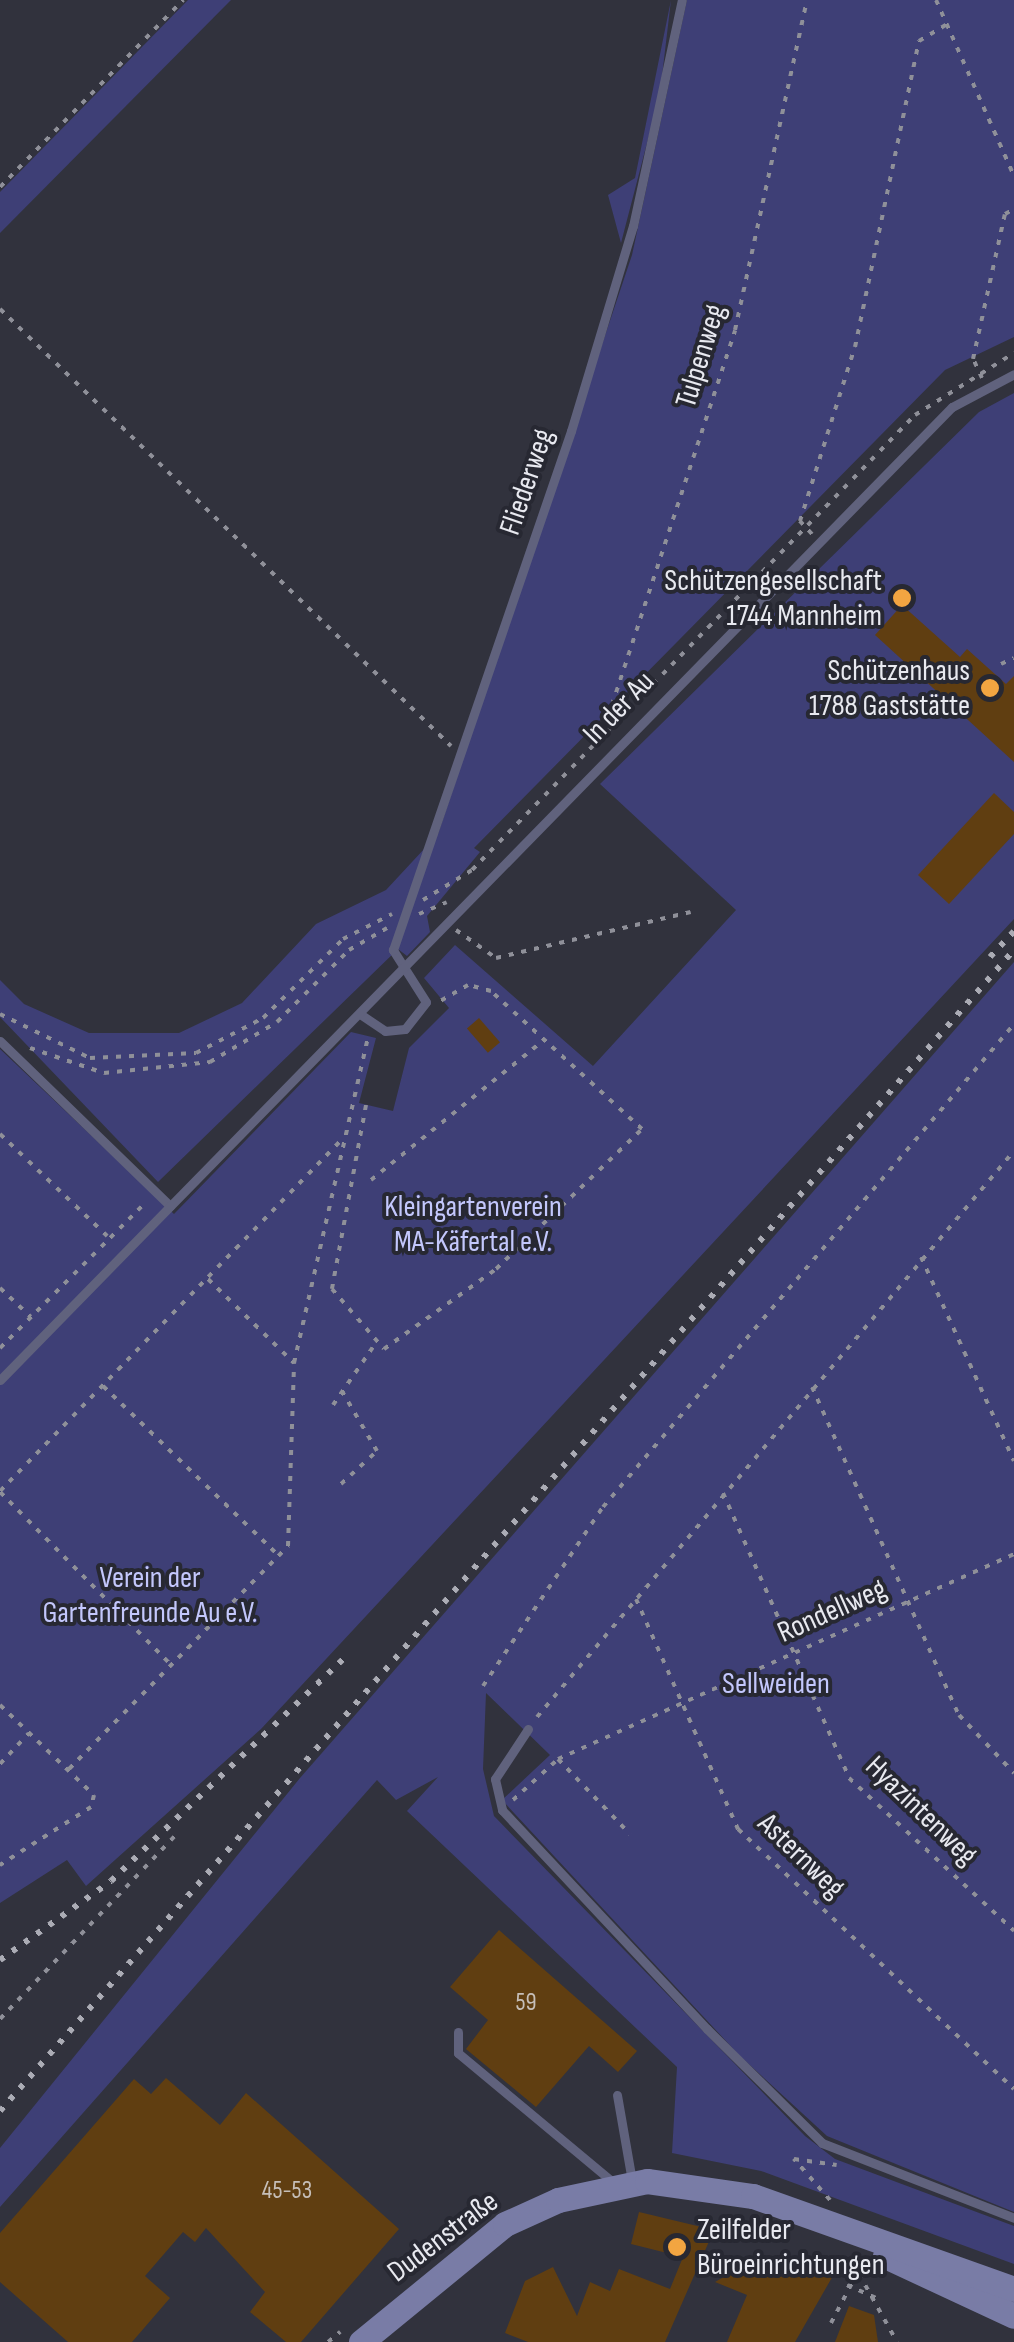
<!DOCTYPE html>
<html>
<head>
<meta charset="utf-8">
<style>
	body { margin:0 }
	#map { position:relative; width:1014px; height:2342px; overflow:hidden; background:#31323d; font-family:"Sofia Sans Condensed",sans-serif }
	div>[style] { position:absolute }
	.green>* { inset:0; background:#3e3f76 }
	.building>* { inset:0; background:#603e11; transform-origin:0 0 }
	.path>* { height:4px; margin-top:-2px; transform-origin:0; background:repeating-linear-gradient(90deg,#8f9099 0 5px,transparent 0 13px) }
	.lane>* { height:9px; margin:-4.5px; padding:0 4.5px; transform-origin:4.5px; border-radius:4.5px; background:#60627d }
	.secondary>* { height:25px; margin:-12.5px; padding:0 12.5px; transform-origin:12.5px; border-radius:12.5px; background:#797ca6 }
	.rail>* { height:6px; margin-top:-3px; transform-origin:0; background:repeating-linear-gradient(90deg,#abacb5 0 5px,transparent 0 15px) }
	.dots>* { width:28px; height:28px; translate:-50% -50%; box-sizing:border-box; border:5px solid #272832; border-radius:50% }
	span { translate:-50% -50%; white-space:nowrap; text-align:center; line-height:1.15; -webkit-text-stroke:8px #272832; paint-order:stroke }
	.number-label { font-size:25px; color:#c6beb8 }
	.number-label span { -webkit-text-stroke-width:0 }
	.street-label { font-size:30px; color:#e8e9f0 }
	.poi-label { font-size:30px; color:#e8e9f0 }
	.right { translate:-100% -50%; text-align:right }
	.left { translate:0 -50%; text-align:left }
	.park-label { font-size:30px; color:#c3c7fc }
</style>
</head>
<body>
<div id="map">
	<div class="green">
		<i style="clip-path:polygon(188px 0,231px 0,0 233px,0 192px)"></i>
		<i style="clip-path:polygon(671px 0,660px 93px,621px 243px,608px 195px,635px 178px)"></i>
		<i style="clip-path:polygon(687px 0,1014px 0,1014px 337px,945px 370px,474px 848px,480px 852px,427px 916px,430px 932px,407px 956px,398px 949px,158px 1182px,0 1017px,0 980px,24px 1004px,89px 1033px,179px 1033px,242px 1003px,316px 924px,386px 890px,438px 834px,632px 255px)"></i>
		<i style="clip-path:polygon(1014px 393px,1014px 919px,261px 1729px,86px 1886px,67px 1860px,0 1903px,0 1049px,174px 1214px,351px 1032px,376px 1038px,359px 1103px,393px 1111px,409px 1048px,449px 1008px,424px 978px,455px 945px,593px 1066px,736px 910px,600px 784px,979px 412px)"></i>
		<i style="clip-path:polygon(1014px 962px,1014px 2212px,827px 2136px,739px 2055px,502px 1800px,550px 1755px,486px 1693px,483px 1769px,494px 1816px,805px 2136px,835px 2159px,1014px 2226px,1014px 2264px,761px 2171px,672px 2153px,677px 2067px,407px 1811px,438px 1777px,396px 1800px,377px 1780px,0 2207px,0 2148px,300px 1778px)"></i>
	</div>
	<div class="building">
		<i style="clip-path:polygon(902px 605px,960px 657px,967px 649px,1006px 684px,1014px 676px,1014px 762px,875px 635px)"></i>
		<i style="clip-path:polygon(994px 793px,1014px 812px,1014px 834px,949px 904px,918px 875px)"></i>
		<i style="left:479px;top:1018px;width:32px;height:16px;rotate:49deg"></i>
		<i style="clip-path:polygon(499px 1930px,637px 2051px,618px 2072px,589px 2046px,536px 2107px,466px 2049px,488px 2020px,450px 1987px)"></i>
		<i style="clip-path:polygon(166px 2078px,220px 2125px,246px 2093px,399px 2229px,301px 2342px,286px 2342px,250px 2312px,265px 2292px,206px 2228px,195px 2242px,183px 2232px,145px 2276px,170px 2298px,132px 2342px,68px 2342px,0 2282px,0 2233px,134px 2079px,151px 2094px)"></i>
		<i style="clip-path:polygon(639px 2212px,714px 2230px,665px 2342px,528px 2342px,505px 2333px,525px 2281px,553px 2267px,577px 2316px,590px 2282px,610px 2291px,619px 2269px,670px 2289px,683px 2257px,631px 2244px)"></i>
		<i style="clip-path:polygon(790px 2258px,834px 2274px,795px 2342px,727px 2342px,747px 2295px,715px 2282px,748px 2263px)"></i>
		<i style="clip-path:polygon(849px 2306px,874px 2315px,878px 2342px,835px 2342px)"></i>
	</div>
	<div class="path">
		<i style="left:936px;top:0;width:193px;rotate:66.1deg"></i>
		<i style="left:0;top:187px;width:262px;rotate:-45.6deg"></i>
		<i style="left:0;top:309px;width:628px;rotate:44.1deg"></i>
		<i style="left:982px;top:378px;width:21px;rotate:-115deg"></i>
		<i style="left:973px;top:359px;width:148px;rotate:-77.6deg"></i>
		<i style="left:1005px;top:214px;width:10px;rotate:-29deg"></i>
		<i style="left:812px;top:534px;width:18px;rotate:-133deg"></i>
		<i style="left:800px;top:521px;width:182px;rotate:-72.5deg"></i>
		<i style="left:855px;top:347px;width:313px;rotate:-78.2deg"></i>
		<i style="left:919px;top:41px;width:33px;rotate:-31deg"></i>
		<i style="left:1001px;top:664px;width:14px;rotate:-25deg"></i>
		<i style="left:615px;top:724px;width:10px;rotate:-135deg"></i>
		<i style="left:608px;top:717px;width:407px;rotate:-71.8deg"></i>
		<i style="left:735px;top:330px;width:338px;rotate:-77.7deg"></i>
		<i style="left:423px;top:900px;width:57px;rotate:-31.5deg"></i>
		<i style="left:472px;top:870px;width:635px;rotate:-45.77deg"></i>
		<i style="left:915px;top:415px;width:117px;rotate:-32.1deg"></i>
		<i style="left:419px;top:914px;width:30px;rotate:-23deg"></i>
		<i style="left:456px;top:930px;width:49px;rotate:35deg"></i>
		<i style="left:496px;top:958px;width:200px;rotate:-13.3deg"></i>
		<i style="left:0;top:1014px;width:100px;rotate:26.1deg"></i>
		<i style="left:90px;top:1058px;width:106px;rotate:-2.7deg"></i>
		<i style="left:196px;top:1053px;width:76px;rotate:-27.6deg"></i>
		<i style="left:263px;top:1018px;width:112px;rotate:-44.6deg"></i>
		<i style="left:343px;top:939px;width:55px;rotate:-27deg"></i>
		<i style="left:30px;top:1048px;width:78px;rotate:18.7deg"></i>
		<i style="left:104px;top:1073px;width:107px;rotate:-5.9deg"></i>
		<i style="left:210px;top:1062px;width:78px;rotate:-30.8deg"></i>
		<i style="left:277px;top:1022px;width:102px;rotate:-45deg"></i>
		<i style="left:349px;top:950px;width:44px;rotate:-30.1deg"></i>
		<i style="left:366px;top:1105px;width:187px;rotate:100.5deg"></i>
		<i style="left:332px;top:1289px;width:79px;rotate:49.1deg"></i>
		<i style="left:384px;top:1349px;width:138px;rotate:-35.5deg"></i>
		<i style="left:496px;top:1269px;width:202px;rotate:-43.8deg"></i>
		<i style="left:642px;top:1129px;width:205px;rotate:-137.6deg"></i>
		<i style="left:491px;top:991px;width:24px;rotate:-165deg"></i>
		<i style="left:468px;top:985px;width:34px;rotate:150deg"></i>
		<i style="left:0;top:1134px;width:148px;rotate:43.6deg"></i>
		<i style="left:371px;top:1180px;width:223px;rotate:-39deg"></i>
		<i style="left:921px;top:1257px;width:224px;rotate:65.5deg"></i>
		<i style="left:208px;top:1279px;width:120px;rotate:44.3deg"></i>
		<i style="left:0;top:1288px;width:42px;rotate:43.1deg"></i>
		<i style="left:0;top:1348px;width:206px;rotate:-45deg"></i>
		<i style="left:103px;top:1386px;width:245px;rotate:44deg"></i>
		<i style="left:812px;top:1387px;width:359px;rotate:65.9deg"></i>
		<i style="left:959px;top:1715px;width:80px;rotate:46.5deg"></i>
		<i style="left:333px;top:1405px;width:70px;rotate:-55.4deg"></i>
		<i style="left:341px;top:1484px;width:49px;rotate:-42.5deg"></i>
		<i style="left:377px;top:1451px;width:69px;rotate:-120.3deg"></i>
		<i style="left:0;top:1491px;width:491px;rotate:-45.8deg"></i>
		<i style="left:0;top:1492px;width:246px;rotate:45.3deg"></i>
		<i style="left:723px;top:1493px;width:312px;rotate:66.1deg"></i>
		<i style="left:849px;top:1778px;width:225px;rotate:42.8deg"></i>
		<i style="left:636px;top:1599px;width:252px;rotate:66.1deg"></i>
		<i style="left:738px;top:1829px;width:379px;rotate:43.3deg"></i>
		<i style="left:483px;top:1686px;width:216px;rotate:-56.2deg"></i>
		<i style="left:603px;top:1507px;width:634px;rotate:-49.6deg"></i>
		<i style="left:0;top:1705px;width:130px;rotate:43.8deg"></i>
		<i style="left:94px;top:1795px;width:12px;rotate:104deg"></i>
		<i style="left:91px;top:1807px;width:108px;rotate:147.5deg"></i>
		<i style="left:537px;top:1717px;width:740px;rotate:-49.88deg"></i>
		<i style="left:558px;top:1759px;width:104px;rotate:46.2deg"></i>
		<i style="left:0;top:1764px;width:42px;rotate:-46.9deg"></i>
		<i style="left:69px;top:1769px;width:313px;rotate:-45.5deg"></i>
		<i style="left:288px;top:1546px;width:183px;rotate:-88.1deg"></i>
		<i style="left:294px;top:1363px;width:334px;rotate:-77.2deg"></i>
		<i style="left:513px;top:1800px;width:61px;rotate:-42.3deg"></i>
		<i style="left:558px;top:1759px;width:500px;rotate:-24.2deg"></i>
		<i style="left:0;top:2019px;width:257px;rotate:-46.3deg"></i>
		<i style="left:830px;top:2200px;width:55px;rotate:-131.3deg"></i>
		<i style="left:794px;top:2159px;width:43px;rotate:7.9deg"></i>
		<i style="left:859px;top:2274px;width:78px;rotate:60.8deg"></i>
		<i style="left:847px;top:2285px;width:34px;rotate:24deg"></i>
		<i style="left:831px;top:2323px;width:69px;rotate:-62.3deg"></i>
		<i style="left:328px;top:2342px;width:16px;rotate:-40deg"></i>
	</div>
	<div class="lane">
		<i style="left:360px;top:1014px;width:30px;rotate:34deg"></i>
		<i style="left:385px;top:1031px;width:20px;rotate:-6deg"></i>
		<i style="left:405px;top:1029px;width:34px;rotate:-52deg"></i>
		<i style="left:426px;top:1002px;width:62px;rotate:-122.4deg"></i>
		<i style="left:393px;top:950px;width:549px;rotate:-71.07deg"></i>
		<i style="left:571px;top:431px;width:214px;rotate:-73.2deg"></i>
		<i style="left:633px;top:226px;width:231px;rotate:-77.8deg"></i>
		<i style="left:0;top:1041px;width:237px;rotate:44.1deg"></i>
		<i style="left:0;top:1380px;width:1361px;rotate:-45.63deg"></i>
		<i style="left:952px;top:407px;width:70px;rotate:-28deg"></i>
		<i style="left:528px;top:1729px;width:60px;rotate:123.4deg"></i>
		<i style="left:495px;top:1779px;width:32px;rotate:77deg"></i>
		<i style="left:502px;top:1810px;width:300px;rotate:46.9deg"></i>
		<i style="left:707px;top:2029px;width:162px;rotate:44.7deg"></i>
		<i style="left:822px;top:2143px;width:206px;rotate:21.3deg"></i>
		<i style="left:458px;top:2032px;width:21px;rotate:90deg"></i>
		<i style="left:458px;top:2053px;width:204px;rotate:39.8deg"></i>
		<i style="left:617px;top:2095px;width:87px;rotate:80.1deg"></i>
	</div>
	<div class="secondary">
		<i style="left:885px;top:2256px;width:142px;rotate:24.9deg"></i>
		<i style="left:361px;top:2342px;width:186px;rotate:-39.3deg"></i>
		<i style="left:505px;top:2224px;width:58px;rotate:-24.4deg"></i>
		<i style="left:558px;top:2200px;width:91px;rotate:-12.1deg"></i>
		<i style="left:647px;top:2181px;width:107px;rotate:8.1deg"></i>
		<i style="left:753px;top:2196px;width:277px;rotate:19.6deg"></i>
	</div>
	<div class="rail">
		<i style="left:990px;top:957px;width:35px;rotate:-47deg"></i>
		<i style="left:0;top:1960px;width:136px;rotate:-35.4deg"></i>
		<i style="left:111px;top:1881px;width:324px;rotate:-43.7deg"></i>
		<i style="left:0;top:2111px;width:1541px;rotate:-48.87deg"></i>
	</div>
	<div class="dots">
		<i style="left:902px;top:598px;background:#f2a541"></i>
		<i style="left:990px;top:688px;background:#f2a541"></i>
		<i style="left:677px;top:2247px;background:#f2a541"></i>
	</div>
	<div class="number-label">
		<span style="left:526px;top:2003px">59</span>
		<span style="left:287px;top:2191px">45-53</span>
	</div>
	<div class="street-label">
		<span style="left:701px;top:356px;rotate:-73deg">Tulpenweg</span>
		<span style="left:527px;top:482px;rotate:-71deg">Fliederweg</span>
		<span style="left:619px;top:708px;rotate:-46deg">In der Au</span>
		<span style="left:832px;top:1611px;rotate:-24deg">Rondellweg</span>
		<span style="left:921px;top:1811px;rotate:44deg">Hyazintenweg</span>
		<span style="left:801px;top:1856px;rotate:44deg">Asternweg</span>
		<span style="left:443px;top:2237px;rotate:-37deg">Dudenstraße</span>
	</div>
	<div class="poi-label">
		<span class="right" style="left:882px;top:598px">Schützengesellschaft<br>1744 Mannheim</span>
		<span class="right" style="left:970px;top:688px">Schützenhaus<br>1788 Gaststätte</span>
		<span class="left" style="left:697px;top:2247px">Zeilfelder<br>Büroeinrichtungen</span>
	</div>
	<div class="park-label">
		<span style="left:473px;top:1224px">Kleingartenverein<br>MA-Käfertal e.V.</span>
		<span style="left:150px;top:1595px">Verein der<br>Gartenfreunde Au e.V.</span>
		<span style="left:776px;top:1684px">Sellweiden</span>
	</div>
</div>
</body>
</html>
